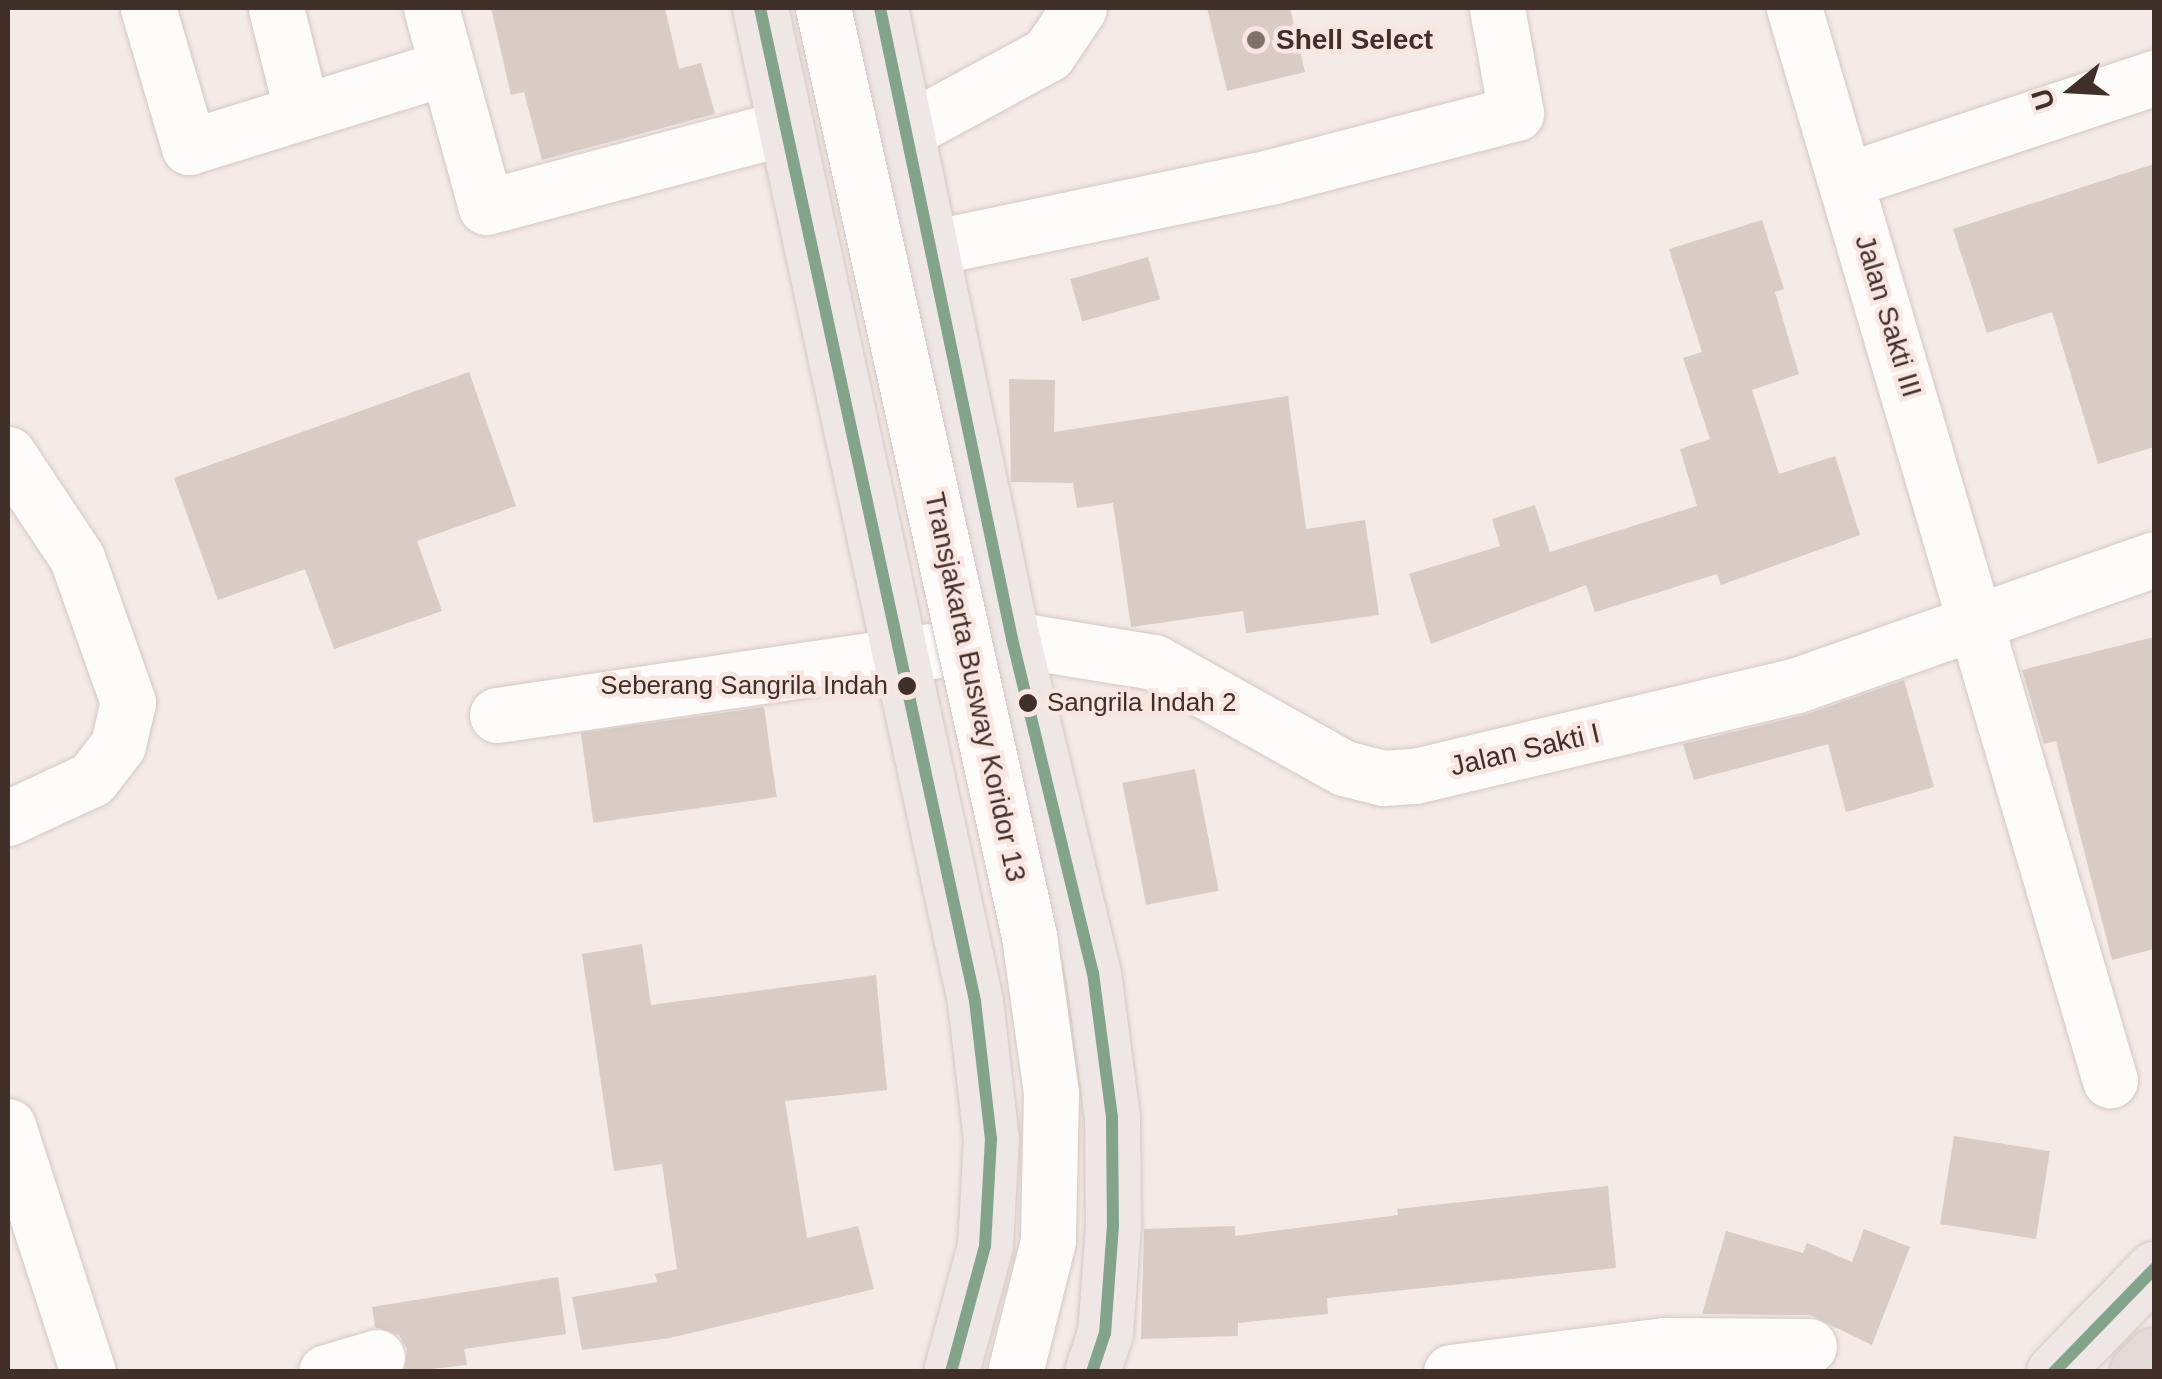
<!DOCTYPE html>
<html>
<head>
<meta charset="utf-8">
<style>
	body { margin:0 }
	#map { position:relative; width:2162px; height:1379px; overflow:hidden; background:#f4eae6; font-family:Helvetica,sans-serif }
	div>[style] { position:absolute }
	.building>* { inset:0; background:#d8ccc5; transform-origin:0 0 }
	.roads { filter:drop-shadow(0 0 2px #d5c7c2) drop-shadow(0 0 2px #d5c7c2) }
	.minor>* { height:55px; margin:-27.5px; padding:0 27.5px; transform-origin:27.5px; border-radius:27.5px; background:#fdfcfb }
	.major>* { height:55px; margin:-27.5px; padding:0 27.5px; transform-origin:27.5px; border-radius:27.5px; background:#eee7e5 }
	.highway>* { height:55px; margin:-27.5px; padding:0 27.5px; transform-origin:27.5px; border-radius:27.5px; background:#e3d9d6 }
	.bridges { filter:drop-shadow(0 0 2px #d5c7c2) drop-shadow(0 0 2px #d5c7c2) }
	.minor-bridge>* { height:55px; margin:-27.5px; padding:0 27.5px; transform-origin:27.5px; border-radius:27.5px; background:#fdfcfb }
	.bus-1>* { height:12px; margin:-6px; padding:0 6px; transform-origin:6px; border-radius:6px; background:#83a48b }
	.dots>* { width:28px; height:28px; translate:-50% -50%; box-sizing:border-box; border:5px solid #fae6e0; border-radius:50% }
	span { translate:-50% -50%; white-space:nowrap; text-align:center; line-height:1.15; -webkit-text-stroke:9px #fae6e0; paint-order:stroke }
	.bus-label { font-size:26px; color:#412f29 }
	.right { translate:-100% -50%; text-align:right }
	.left { translate:0 -50%; text-align:left }
	.poi-label { font-size:28px; color:#412f29; font-weight:700 }
	.street-label { font-size:28px; color:#412f29 }
	.frame { position:absolute; inset:0; border:10px solid #412f29; pointer-events:none }
	.north { position:absolute; left:2022px; top:40px; width:100px; height:100px; -webkit-text-stroke:8px #fae6e0; paint-order:stroke; rotate:252deg; font-size:28px; font-weight:700; line-height:40px; text-align:center; color:#412f29 }
	.north::after { content:''; display:block; margin:auto; width:35px; height:45px; background:#412f29; clip-path:polygon(50% 0,100% 100%,50% 72%,0 100%) }
</style>
</head>
<body>
<div id="map">
	<div class="building">
		<i style="clip-path:polygon(491px 8px,665px 8px,679px 69px,701px 63px,715px 114px,542px 160px,524px 92px,511px 95px)"></i>
		<i style="clip-path:polygon(1207px 8px,1290px 8px,1305px 72px,1227px 91px)"></i>
		<i style="clip-path:polygon(2154px 164px,2154px 447px,2098px 464px,2052px 312px,1987px 333px,1953px 229px)"></i>
		<i style="clip-path:polygon(1762px 220px,1784px 289px,1775px 292px,1799px 374px,1752px 390px,1779px 474px,1835px 456px,1860px 535px,1721px 585px,1717px 574px,1595px 612px,1586px 585px,1431px 644px,1409px 574px,1500px 546px,1492px 519px,1535px 505px,1550px 552px,1697px 506px,1680px 449px,1710px 439px,1683px 358px,1702px 352px,1669px 249px)"></i>
		<i style="left:1148px;top:257px;width:44px;height:81px;rotate:74deg"></i>
		<i style="clip-path:polygon(469px 372px,516px 506px,417px 541px,442px 611px,334px 649px,305px 569px,218px 600px,174px 478px)"></i>
		<i style="clip-path:polygon(1009px 379px,1055px 380px,1054px 432px,1288px 396px,1306px 529px,1365px 520px,1379px 615px,1246px 633px,1243px 611px,1131px 627px,1113px 503px,1077px 508px,1073px 483px,1011px 482px)"></i>
		<i style="clip-path:polygon(2154px 637px,2154px 949px,2112px 960px,2056px 741px,2044px 744px,2022px 670px)"></i>
		<i style="clip-path:polygon(1904px 680px,1934px 787px,1846px 812px,1828px 744px,1694px 780px,1683px 744px,1804px 715px)"></i>
		<i style="left:764px;top:707px;width:91px;height:185px;rotate:82deg"></i>
		<i style="left:1195px;top:769px;width:124px;height:74px;rotate:79deg"></i>
		<i style="clip-path:polygon(642px 944px,651px 1005px,876px 975px,887px 1090px,785px 1101px,807px 1238px,858px 1226px,874px 1289px,670px 1338px,582px 1350px,572px 1297px,657px 1282px,655px 1274px,677px 1269px,662px 1164px,614px 1171px,582px 954px)"></i>
		<i style="left:1954px;top:1136px;width:97px;height:89px;rotate:9deg"></i>
		<i style="clip-path:polygon(1608px 1186px,1616px 1268px,1327px 1298px,1328px 1314px,1238px 1323px,1238px 1336px,1141px 1339px,1144px 1229px,1235px 1226px,1235px 1236px,1398px 1215px,1397px 1209px)"></i>
		<i style="clip-path:polygon(1864px 1229px,1910px 1247px,1872px 1345px,1810px 1315px,1702px 1314px,1726px 1231px,1803px 1253px,1807px 1243px,1852px 1262px)"></i>
		<i style="clip-path:polygon(558px 1277px,566px 1334px,464px 1349px,467px 1365px,404px 1372px,407px 1349px,399px 1335px,375px 1327px,372px 1307px)"></i>
	</div>
	<div class="roads">
		<div class="minor">
			<i style="left:148px;top:8px;width:145px;rotate:73.6deg"></i>
			<i style="left:189px;top:147px;width:270px;rotate:-17.2deg"></i>
			<i style="left:276px;top:8px;width:107px;rotate:76deg"></i>
			<i style="left:431px;top:8px;width:206px;rotate:74.6deg"></i>
			<i style="left:486px;top:207px;width:310px;rotate:-14.9deg"></i>
			<i style="left:1794px;top:8px;width:1118px;rotate:73.58deg"></i>
			<i style="left:908px;top:130px;width:159px;rotate:-28.5deg"></i>
			<i style="left:1048px;top:54px;width:55px;rotate:-56deg"></i>
			<i style="left:1847px;top:180px;width:324px;rotate:-18.4deg"></i>
			<i style="left:935px;top:247px;width:346px;rotate:-11.8deg"></i>
			<i style="left:1274px;top:176px;width:250px;rotate:-14.6deg"></i>
			<i style="left:1516px;top:113px;width:107px;rotate:-100.3deg"></i>
			<i style="left:8px;top:454px;width:125px;rotate:56.4deg"></i>
			<i style="left:77px;top:558px;width:153px;rotate:70.5deg"></i>
			<i style="left:128px;top:702px;width:44px;rotate:103.1deg"></i>
			<i style="left:118px;top:745px;width:43px;rotate:127.4deg"></i>
			<i style="left:92px;top:779px;width:93px;rotate:155.1deg"></i>
			<i style="left:497px;top:715px;width:521px;rotate:-8.39deg"></i>
			<i style="left:1012px;top:639px;width:144px;rotate:9.2deg"></i>
			<i style="left:1154px;top:662px;width:218px;rotate:29.2deg"></i>
			<i style="left:1344px;top:768px;width:40px;rotate:14.4deg"></i>
			<i style="left:1383px;top:778px;width:32px;rotate:-4deg"></i>
			<i style="left:1415px;top:776px;width:393px;rotate:-13.4deg"></i>
			<i style="left:1797px;top:685px;width:379px;rotate:-19.4deg"></i>
			<i style="left:8px;top:1126px;width:259px;rotate:72deg"></i>
			<i style="left:326px;top:1372px;width:53px;rotate:-16.4deg"></i>
			<i style="left:1451px;top:1372px;width:215px;rotate:-7.2deg"></i>
			<i style="left:1664px;top:1345px;width:145px;rotate:0.4deg"></i>
		</div>
		<div class="major">
			<i style="left:760px;top:8px;width:1016px;rotate:77.78deg"></i>
			<i style="left:975px;top:1001px;width:139px;rotate:83.4deg"></i>
			<i style="left:991px;top:1139px;width:107px;rotate:93.2deg"></i>
			<i style="left:985px;top:1246px;width:131px;rotate:105.1deg"></i>
			<i style="left:880px;top:8px;width:645px;rotate:78.18deg"></i>
			<i style="left:1012px;top:639px;width:344px;rotate:76.4deg"></i>
			<i style="left:1093px;top:973px;width:146px;rotate:82.5deg"></i>
			<i style="left:1112px;top:1118px;width:107px;rotate:89.5deg"></i>
			<i style="left:1113px;top:1225px;width:108px;rotate:94.2deg"></i>
			<i style="left:1105px;top:1333px;width:41px;rotate:108.4deg"></i>
			<i style="left:2054px;top:1372px;width:144px;rotate:-45.8deg"></i>
		</div>
		<div class="highway">
			<i style="left:2137px;top:1372px;width:24px;rotate:-45deg"></i>
		</div>
	</div>
	<div class="bridges">
		<div class="minor-bridge">
			<i style="left:823px;top:8px;width:951px;rotate:77.48deg"></i>
			<i style="left:1029px;top:936px;width:158px;rotate:82deg"></i>
			<i style="left:1051px;top:1092px;width:149px;rotate:91.2deg"></i>
			<i style="left:1048px;top:1241px;width:135px;rotate:104.1deg"></i>
		</div>
	</div>
	<div class="bus-1">
		<i style="left:760px;top:8px;width:1016px;rotate:77.78deg"></i>
		<i style="left:975px;top:1001px;width:139px;rotate:83.4deg"></i>
		<i style="left:991px;top:1139px;width:107px;rotate:93.2deg"></i>
		<i style="left:985px;top:1246px;width:131px;rotate:105.1deg"></i>
		<i style="left:880px;top:8px;width:645px;rotate:78.18deg"></i>
		<i style="left:1012px;top:639px;width:344px;rotate:76.4deg"></i>
		<i style="left:1093px;top:973px;width:146px;rotate:82.5deg"></i>
		<i style="left:1112px;top:1118px;width:107px;rotate:89.5deg"></i>
		<i style="left:1113px;top:1225px;width:108px;rotate:94.2deg"></i>
		<i style="left:1105px;top:1333px;width:41px;rotate:108.4deg"></i>
		<i style="left:2054px;top:1372px;width:144px;rotate:-45.8deg"></i>
	</div>
	<div class="dots">
		<i style="left:1256px;top:40px;background:#80706b"></i>
		<i style="left:907px;top:686px;background:#412f29"></i>
		<i style="left:1028px;top:703px;background:#412f29"></i>
	</div>
	<div class="bus-label">
		<span class="right" style="left:888px;top:686px">Seberang Sangrila Indah</span>
		<span class="left" style="left:1047px;top:703px">Sangrila Indah 2</span>
	</div>
	<div class="poi-label">
		<span class="left" style="left:1276px;top:40px">Shell Select</span>
	</div>
	<div class="street-label">
		<span style="left:1888px;top:316px;rotate:73deg">Jalan Sakti III</span>
		<span style="left:975px;top:687px;rotate:78deg">Transjakarta Busway Koridor 13</span>
		<span style="left:1525px;top:750px;rotate:-13deg">Jalan Sakti I</span>
	</div>
	<div class="frame"></div>
	<div class="north">U</div>
</div>
</body>
</html>
